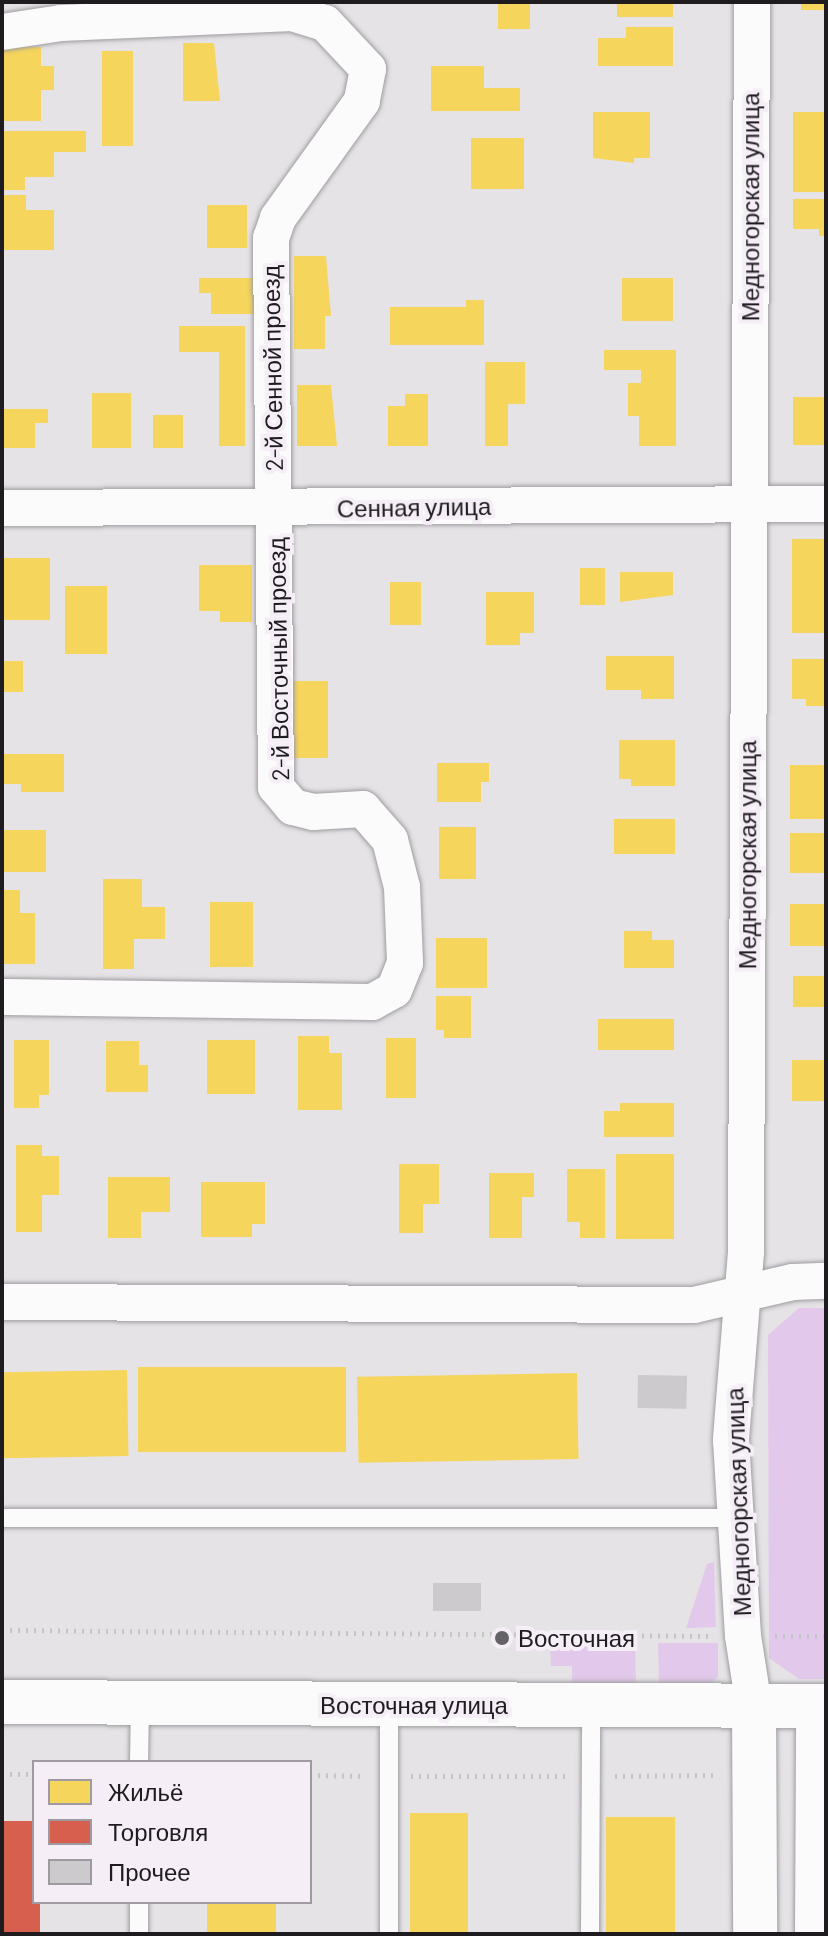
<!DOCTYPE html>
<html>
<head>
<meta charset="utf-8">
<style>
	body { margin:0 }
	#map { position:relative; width:828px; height:1936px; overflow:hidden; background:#e6e3e7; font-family:Barlow,sans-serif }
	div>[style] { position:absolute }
	.green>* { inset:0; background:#e2c8ea }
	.homes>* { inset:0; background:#f6d55c; transform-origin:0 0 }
	.shops>* { inset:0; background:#d6604d }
	.building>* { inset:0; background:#cccacd; transform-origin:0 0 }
	.path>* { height:5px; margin-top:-2.5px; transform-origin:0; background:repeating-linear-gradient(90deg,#c6c5c6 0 2px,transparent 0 8px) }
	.roads { filter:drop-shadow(0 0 2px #9f9da0) drop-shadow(0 0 2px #9f9da0) }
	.service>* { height:18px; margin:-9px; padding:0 9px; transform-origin:9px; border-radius:9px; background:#fbfbfb }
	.minor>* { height:36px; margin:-18px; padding:0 18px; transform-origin:18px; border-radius:18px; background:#fbfbfb }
	.secondary>* { height:44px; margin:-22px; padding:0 22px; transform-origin:22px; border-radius:22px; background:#fbfbfb }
	.dots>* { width:22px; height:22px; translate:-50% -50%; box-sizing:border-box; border:4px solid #f5eef7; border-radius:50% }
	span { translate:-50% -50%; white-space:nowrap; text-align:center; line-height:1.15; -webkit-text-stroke:8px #f5eef7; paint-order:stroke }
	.street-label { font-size:24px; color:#1f1c20 }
	.poi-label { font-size:24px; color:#1f1c20 }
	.left { translate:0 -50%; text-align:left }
	.frame { position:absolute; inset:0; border:4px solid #1f1c20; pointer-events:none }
	.legend { position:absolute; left:32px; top:1760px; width:280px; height:144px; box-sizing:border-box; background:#f5eef7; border:2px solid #9f9aa1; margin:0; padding:10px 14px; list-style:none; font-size:24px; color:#1f1c20 }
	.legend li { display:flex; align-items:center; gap:16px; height:40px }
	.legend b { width:40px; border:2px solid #9f9aa1 }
</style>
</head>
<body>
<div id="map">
	<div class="green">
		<i style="clip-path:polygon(799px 1308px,826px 1308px,826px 1679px,799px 1679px,769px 1658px,768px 1335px)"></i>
		<i style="clip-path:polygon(714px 1562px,716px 1627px,686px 1628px,707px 1564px)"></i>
		<i style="clip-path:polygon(635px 1643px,636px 1684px,572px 1685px,572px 1666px,551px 1666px,550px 1644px)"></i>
		<i style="clip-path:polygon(658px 1643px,718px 1643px,718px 1676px,710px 1685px,659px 1685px)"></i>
	</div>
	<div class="homes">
		<i style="left:498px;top:2px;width:32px;height:27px"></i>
		<i style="left:617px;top:2px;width:56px;height:15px"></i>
		<i style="left:801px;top:2px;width:25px;height:8px"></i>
		<i style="clip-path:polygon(626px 27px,673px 27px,673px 66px,598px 66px,598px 38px,626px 38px)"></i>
		<i style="clip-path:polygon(183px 43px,214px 43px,220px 101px,183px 101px)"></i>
		<i style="clip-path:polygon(2px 47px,41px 47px,41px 66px,54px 66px,54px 90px,41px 90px,41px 121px,2px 121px)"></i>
		<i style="left:102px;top:51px;width:31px;height:95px"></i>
		<i style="clip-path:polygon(431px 66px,484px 66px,484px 88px,520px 88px,520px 111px,431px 111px)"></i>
		<i style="clip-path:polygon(593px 112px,650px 112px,650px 158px,634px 158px,634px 163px,593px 158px)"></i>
		<i style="left:793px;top:112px;width:33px;height:80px"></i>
		<i style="clip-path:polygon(2px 131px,86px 131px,86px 152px,54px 152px,54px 177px,25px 177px,25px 190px,2px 190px)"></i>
		<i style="left:471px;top:138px;width:53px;height:51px"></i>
		<i style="clip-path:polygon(2px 195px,26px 195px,26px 210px,54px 210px,54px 250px,2px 250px)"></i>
		<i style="clip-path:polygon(793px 199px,826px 199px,826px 236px,819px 236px,819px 229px,793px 229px)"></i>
		<i style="left:207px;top:205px;width:40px;height:43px"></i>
		<i style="clip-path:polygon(294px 256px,326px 256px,331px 316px,325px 316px,325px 349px,294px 349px)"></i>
		<i style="clip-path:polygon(199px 278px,256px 278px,256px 314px,211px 314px,211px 293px,199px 293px)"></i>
		<i style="left:622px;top:278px;width:51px;height:43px"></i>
		<i style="clip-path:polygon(466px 300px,484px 300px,484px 345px,390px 345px,390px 307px,466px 307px)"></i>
		<i style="clip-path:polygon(179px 326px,245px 326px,245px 446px,219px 446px,219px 352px,179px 352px)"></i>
		<i style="clip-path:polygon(604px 350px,676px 350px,676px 446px,639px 446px,639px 416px,628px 416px,628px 383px,641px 383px,641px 370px,604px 370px)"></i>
		<i style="clip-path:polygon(485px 362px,525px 362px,525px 404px,508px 404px,508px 446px,485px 446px)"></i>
		<i style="clip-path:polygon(297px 385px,331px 385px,337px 446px,297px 446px)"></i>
		<i style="left:92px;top:393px;width:39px;height:55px"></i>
		<i style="clip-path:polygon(405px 394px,428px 394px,428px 446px,388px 446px,388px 406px,405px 406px)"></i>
		<i style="left:793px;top:397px;width:33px;height:48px"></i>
		<i style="clip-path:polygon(2px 409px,48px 409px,48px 423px,35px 423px,35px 448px,2px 448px)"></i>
		<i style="left:153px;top:415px;width:30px;height:33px"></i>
		<i style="left:792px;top:539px;width:34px;height:94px"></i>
		<i style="left:2px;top:558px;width:48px;height:62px"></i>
		<i style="clip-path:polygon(199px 565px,252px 565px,252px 622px,220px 622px,220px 611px,199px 611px)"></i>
		<i style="left:580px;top:568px;width:25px;height:37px"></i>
		<i style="clip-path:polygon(620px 572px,673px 572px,673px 595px,620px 602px)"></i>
		<i style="left:390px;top:582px;width:31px;height:43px"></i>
		<i style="left:65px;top:586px;width:42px;height:68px"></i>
		<i style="clip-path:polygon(486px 592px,534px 592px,534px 633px,520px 633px,520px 645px,486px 645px)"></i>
		<i style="clip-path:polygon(606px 656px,674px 656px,674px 699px,641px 699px,641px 690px,606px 690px)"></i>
		<i style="clip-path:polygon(792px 659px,826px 659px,826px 706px,806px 706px,806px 699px,792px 699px)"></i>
		<i style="left:2px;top:661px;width:21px;height:31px"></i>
		<i style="left:293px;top:681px;width:35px;height:77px"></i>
		<i style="clip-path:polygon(619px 740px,675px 740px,675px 786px,631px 786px,631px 779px,619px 779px)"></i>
		<i style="clip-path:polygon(2px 754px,64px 754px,64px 792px,21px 792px,21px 784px,2px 784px)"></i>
		<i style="clip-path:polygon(437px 763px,489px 763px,489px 782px,481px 782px,481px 802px,437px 802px)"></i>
		<i style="left:790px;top:765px;width:36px;height:54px"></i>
		<i style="left:614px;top:819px;width:61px;height:35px"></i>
		<i style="left:439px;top:827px;width:37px;height:52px"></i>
		<i style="left:2px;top:830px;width:44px;height:42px"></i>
		<i style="left:790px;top:833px;width:36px;height:40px"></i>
		<i style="clip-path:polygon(103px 879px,142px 879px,142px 907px,165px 907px,165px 939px,134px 939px,134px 969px,103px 969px)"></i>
		<i style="clip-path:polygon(2px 890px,20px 890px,20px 913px,35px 913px,35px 964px,2px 964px)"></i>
		<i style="left:210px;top:902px;width:43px;height:65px"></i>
		<i style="left:790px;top:904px;width:36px;height:42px"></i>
		<i style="clip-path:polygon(624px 931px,652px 931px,652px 940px,674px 940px,674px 968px,624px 968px)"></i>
		<i style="left:436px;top:938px;width:51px;height:50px"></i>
		<i style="left:793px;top:976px;width:33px;height:31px"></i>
		<i style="clip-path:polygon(436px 996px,471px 996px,471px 1038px,444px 1038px,444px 1030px,436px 1030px)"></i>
		<i style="left:598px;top:1019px;width:76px;height:31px"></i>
		<i style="clip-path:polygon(298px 1036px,329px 1036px,329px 1053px,342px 1053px,342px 1110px,298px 1110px)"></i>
		<i style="left:386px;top:1038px;width:30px;height:60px"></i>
		<i style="clip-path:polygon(14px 1040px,49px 1040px,49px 1095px,39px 1095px,39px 1108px,14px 1108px)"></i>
		<i style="left:207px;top:1040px;width:48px;height:54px"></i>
		<i style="clip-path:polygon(106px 1041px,139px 1041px,139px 1065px,148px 1065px,148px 1092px,106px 1092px)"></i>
		<i style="left:792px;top:1060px;width:34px;height:41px"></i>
		<i style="clip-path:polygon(620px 1103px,674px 1103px,674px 1137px,604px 1137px,604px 1111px,620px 1111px)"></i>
		<i style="clip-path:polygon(16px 1145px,42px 1145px,42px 1156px,59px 1156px,59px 1195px,42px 1195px,42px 1232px,16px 1232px)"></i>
		<i style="left:616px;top:1154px;width:58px;height:85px"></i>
		<i style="clip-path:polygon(399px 1164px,439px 1164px,439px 1204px,423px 1204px,423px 1233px,399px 1233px)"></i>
		<i style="clip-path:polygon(567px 1169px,605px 1169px,605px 1238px,580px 1238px,580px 1222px,567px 1222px)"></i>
		<i style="clip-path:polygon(489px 1173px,534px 1173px,534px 1197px,522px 1197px,522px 1238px,489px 1238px)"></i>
		<i style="clip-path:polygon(108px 1177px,170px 1177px,170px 1212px,141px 1212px,141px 1238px,108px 1238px)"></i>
		<i style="clip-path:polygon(201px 1182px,265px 1182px,265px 1224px,252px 1224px,252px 1237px,201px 1237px)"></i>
		<i style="left:346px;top:1367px;width:85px;height:208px;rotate:90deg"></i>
		<i style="left:127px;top:1370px;width:86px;height:125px;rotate:89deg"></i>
		<i style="left:577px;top:1373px;width:86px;height:220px;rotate:89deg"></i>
		<i style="left:410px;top:1813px;width:58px;height:121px"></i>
		<i style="left:606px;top:1817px;width:69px;height:117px"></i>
		<i style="left:207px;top:1902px;width:69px;height:32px"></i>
	</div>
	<div class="shops">
		<i style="clip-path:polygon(2px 1821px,34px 1821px,34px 1902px,40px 1902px,40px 1934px,2px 1934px)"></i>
	</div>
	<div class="building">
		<i style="left:638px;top:1375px;width:49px;height:33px;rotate:1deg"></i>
		<i style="left:433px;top:1583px;width:48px;height:28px"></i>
	</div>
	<div class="path">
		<i style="left:2px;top:1630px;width:707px;rotate:0.49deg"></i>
		<i style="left:775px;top:1636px;width:51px"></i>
		<i style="left:2px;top:1774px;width:32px"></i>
		<i style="left:310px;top:1775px;width:55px;rotate:1deg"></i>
		<i style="left:411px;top:1776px;width:158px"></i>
		<i style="left:615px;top:1776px;width:102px;rotate:-0.6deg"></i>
	</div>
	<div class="roads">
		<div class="service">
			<i style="left:2px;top:1518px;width:731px"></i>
			<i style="left:139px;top:1762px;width:60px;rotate:-89deg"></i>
			<i style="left:139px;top:1902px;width:32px;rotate:90deg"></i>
			<i style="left:389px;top:1934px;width:229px;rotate:-90deg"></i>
			<i style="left:590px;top:1934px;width:228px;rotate:-89.7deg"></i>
		</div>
		<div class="minor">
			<i style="left:752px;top:2px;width:1250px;rotate:90.28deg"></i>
			<i style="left:746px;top:1252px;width:189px;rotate:94.6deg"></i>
			<i style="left:731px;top:1440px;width:196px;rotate:86.5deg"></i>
			<i style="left:743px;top:1636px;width:71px;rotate:81.1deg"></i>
			<i style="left:2px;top:32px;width:60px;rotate:-8.7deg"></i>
			<i style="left:61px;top:23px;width:231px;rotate:-2.5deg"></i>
			<i style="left:292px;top:13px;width:34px;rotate:17deg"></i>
			<i style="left:325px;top:23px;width:63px;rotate:46.9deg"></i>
			<i style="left:368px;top:69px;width:33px;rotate:101deg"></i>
			<i style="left:362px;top:101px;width:144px;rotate:125.7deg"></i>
			<i style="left:278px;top:218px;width:21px;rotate:109deg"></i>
			<i style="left:271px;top:238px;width:549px;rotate:89.48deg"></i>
			<i style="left:276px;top:787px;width:26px;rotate:50deg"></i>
			<i style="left:293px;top:807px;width:21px;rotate:14deg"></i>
			<i style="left:313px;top:812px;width:50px;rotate:-3.4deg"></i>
			<i style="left:363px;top:809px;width:41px;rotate:48.9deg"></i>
			<i style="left:390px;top:840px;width:49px;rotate:75.7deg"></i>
			<i style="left:402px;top:887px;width:76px;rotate:87.7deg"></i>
			<i style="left:405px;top:963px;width:29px;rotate:112deg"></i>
			<i style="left:394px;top:990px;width:25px;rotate:151deg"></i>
			<i style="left:372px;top:1002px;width:370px;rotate:-179.2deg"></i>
			<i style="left:2px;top:508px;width:824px;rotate:-0.28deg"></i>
			<i style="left:2px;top:1302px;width:692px;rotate:0.25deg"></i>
			<i style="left:694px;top:1305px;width:102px;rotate:-13.1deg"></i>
			<i style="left:793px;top:1282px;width:33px;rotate:-2deg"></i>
		</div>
		<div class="secondary">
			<i style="left:2px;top:1702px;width:824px;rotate:0.28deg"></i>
			<i style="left:754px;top:1706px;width:228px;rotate:89.7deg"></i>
			<i style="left:817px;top:1934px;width:228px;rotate:-89.7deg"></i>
		</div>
	</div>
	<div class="dots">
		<i style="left:502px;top:1638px;background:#656266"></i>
	</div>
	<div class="street-label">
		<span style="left:750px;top:207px;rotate:-90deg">Медногорская улица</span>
		<span style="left:272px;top:368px;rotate:-91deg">2-й Сенной проезд</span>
		<span style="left:414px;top:507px;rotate:-1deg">Сенная улица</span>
		<span style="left:278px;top:659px;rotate:-91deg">2-й Восточный проезд</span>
		<span style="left:747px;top:855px;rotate:-90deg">Медногорская улица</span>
		<span style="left:738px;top:1502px;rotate:-92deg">Медногорская улица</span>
		<span style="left:414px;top:1705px">Восточная улица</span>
	</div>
	<div class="poi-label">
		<span class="left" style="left:518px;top:1638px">Восточная</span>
	</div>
	<div class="frame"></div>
	<ul class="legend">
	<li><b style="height:22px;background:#f6d55c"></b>Жильё</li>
	<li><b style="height:22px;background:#d6604d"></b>Торговля</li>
	<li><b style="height:22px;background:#cccacd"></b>Прочее</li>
	</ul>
</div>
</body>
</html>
